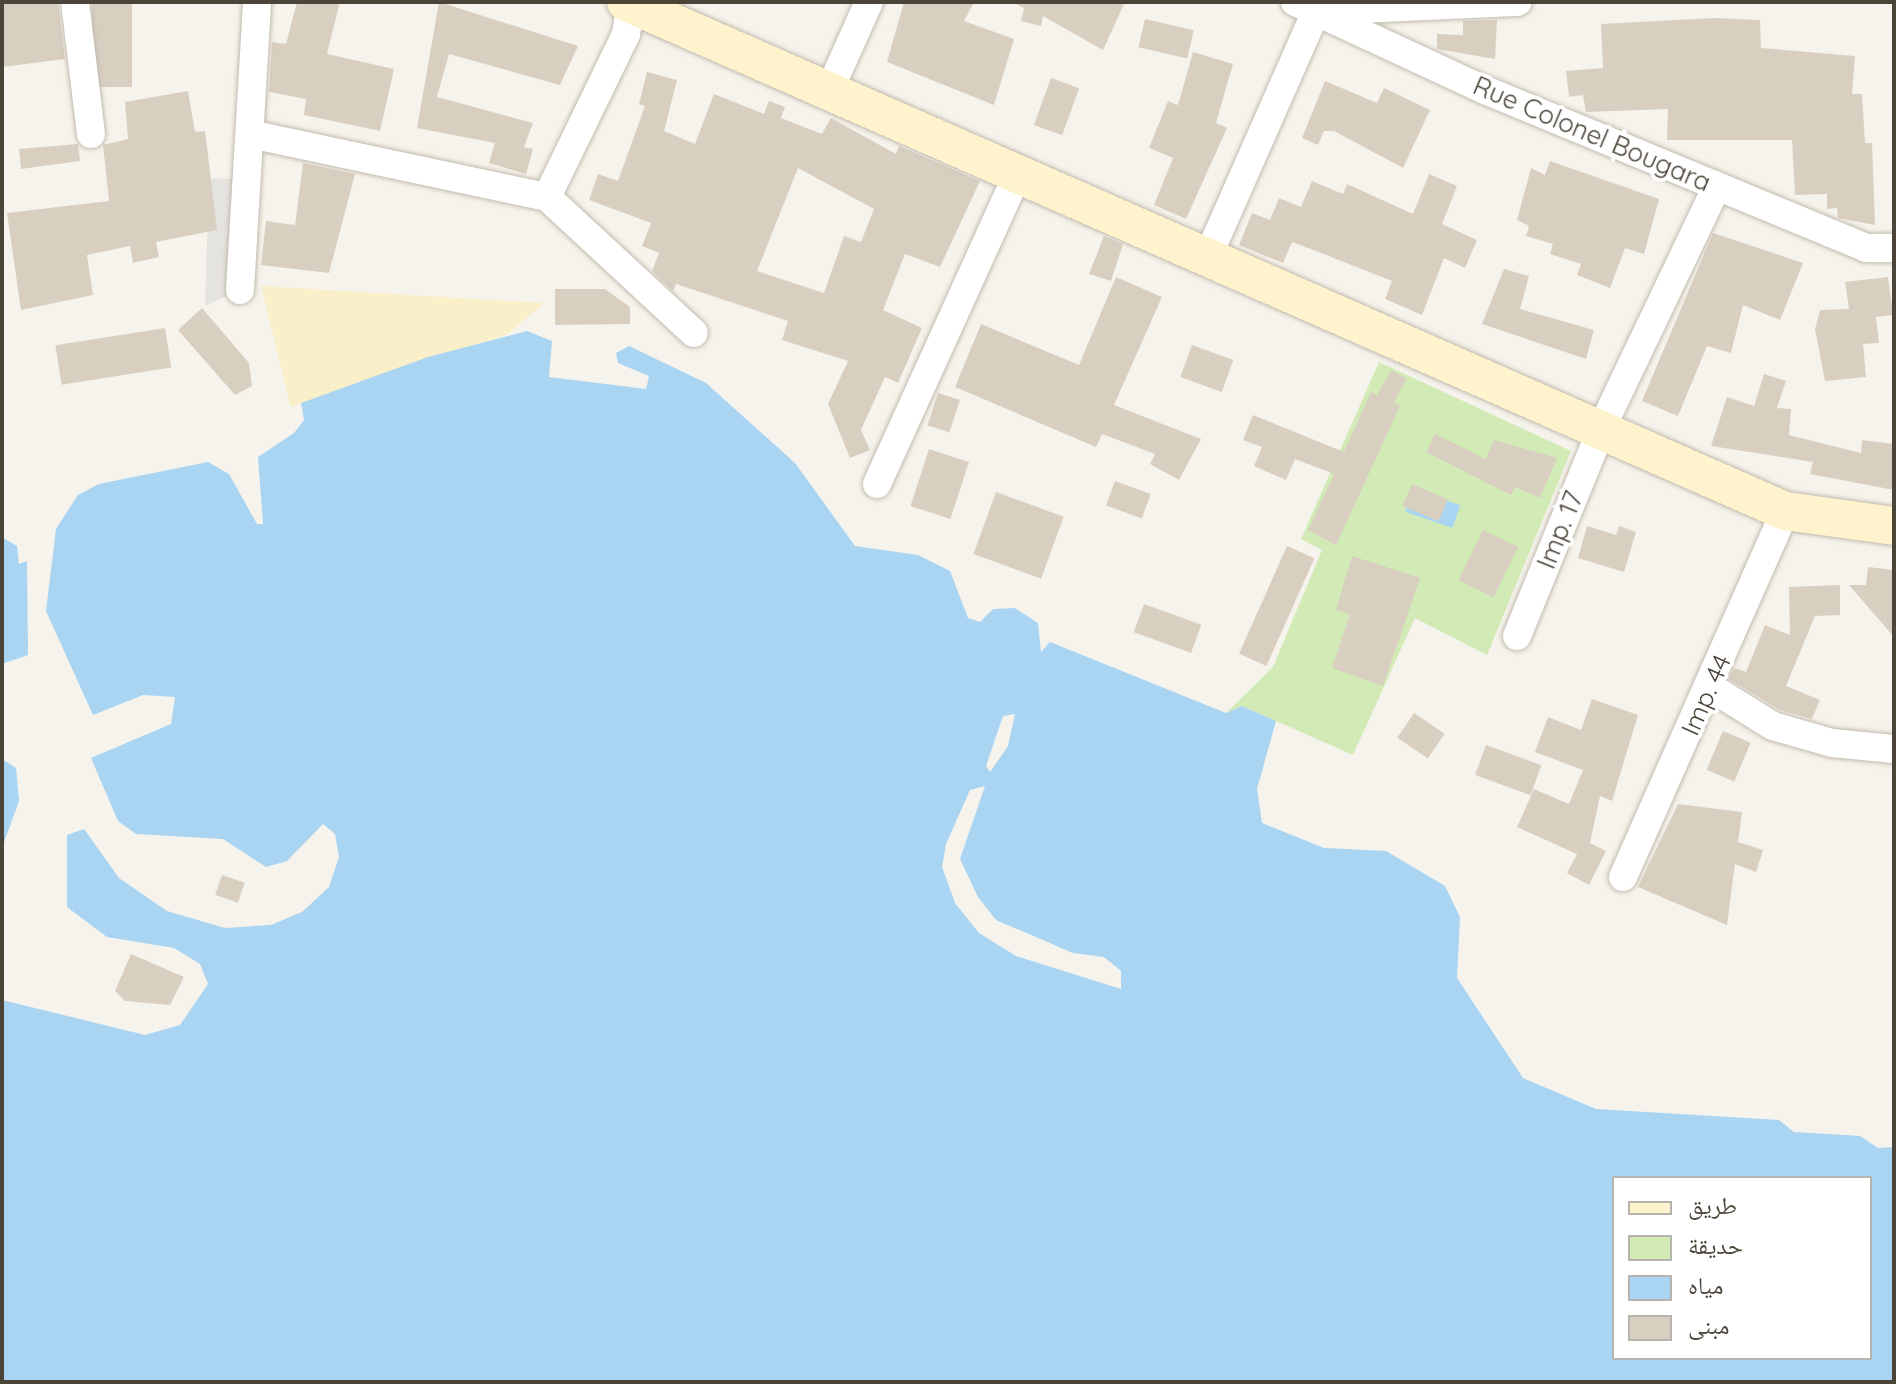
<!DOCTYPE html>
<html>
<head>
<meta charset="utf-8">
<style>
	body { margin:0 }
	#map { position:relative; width:1896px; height:1384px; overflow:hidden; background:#f6f3ec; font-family:Quicksand,"Noto Naskh Arabic",sans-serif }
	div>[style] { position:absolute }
	.green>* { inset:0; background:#d2eab5 }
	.sand>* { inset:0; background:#f9efc9 }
	.parking>* { inset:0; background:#e5e3e0 }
	.water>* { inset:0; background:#a9d4f2; transform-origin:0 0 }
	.pier>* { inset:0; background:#f6f3ec }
	.building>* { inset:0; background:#d8cfc1; transform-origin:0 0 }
	.roads { filter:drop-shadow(0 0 2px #c2bbae) drop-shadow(0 0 2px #c2bbae) }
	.street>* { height:28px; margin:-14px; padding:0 14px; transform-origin:14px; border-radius:14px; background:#fff }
	.secondary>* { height:38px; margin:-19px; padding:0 19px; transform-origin:19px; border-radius:19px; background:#fff3cd }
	span { translate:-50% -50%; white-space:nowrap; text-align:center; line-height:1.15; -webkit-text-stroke:8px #fff; paint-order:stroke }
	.street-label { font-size:26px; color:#4b4439 }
	.frame { position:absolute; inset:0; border:4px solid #4b4439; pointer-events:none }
	.legend { position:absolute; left:1612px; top:1176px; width:260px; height:184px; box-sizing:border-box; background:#fff; border:2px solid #b7b4b0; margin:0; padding:10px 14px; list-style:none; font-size:24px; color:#4b4439 }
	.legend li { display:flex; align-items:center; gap:16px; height:40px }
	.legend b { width:40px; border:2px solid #b7b4b0 }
</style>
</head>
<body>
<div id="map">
	<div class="green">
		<i style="clip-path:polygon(1379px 362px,1571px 451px,1487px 655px,1415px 618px,1353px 755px,1242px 706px,1226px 713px,1273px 667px,1322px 550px,1301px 539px)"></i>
	</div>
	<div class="sand">
		<i style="clip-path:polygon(261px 286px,544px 303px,508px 334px,291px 407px)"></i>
	</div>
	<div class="parking">
		<i style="clip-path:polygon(209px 178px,248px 180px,240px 290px,205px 306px)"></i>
	</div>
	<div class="water">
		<i style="clip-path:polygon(evenodd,527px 331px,552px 341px,549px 377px,646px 389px,649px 376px,618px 363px,616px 353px,629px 346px,706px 383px,795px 463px,855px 546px,918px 555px,950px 571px,968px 618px,980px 622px,993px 609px,1015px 608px,1038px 623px,1041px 652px,1050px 642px,1226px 713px,1242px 706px,1276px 721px,1257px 789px,1262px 823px,1324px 848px,1386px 851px,1445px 886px,1460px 917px,1457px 978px,1523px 1078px,1596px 1109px,1779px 1120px,1794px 1132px,1860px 1136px,1878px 1148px,1894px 1147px,1894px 1382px,2px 1382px,2px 1000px,145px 1035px,180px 1025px,208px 984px,200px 964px,174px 948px,107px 937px,67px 907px,67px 835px,84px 829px,119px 878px,167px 911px,225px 928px,271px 925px,302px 912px,329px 887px,339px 857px,335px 834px,323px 824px,287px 861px,266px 867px,223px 839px,136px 834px,118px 821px,91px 758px,171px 724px,175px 697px,143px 695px,93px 715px,46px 611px,56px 529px,78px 495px,99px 484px,208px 462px,229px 474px,257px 524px,263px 524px,258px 457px,294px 433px,304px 420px,301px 403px,428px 357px,527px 331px,1614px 1178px,1870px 1178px,1870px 1358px,1614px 1358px,1614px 1178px)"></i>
		<i style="left:1413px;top:489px;width:50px;height:24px;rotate:19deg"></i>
		<i style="clip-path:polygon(2px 537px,17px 546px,19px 564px,27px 561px,28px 655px,2px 664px)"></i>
		<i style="clip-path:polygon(2px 759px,16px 768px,19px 801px,2px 848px)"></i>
	</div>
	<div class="pier">
		<i style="clip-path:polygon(1015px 714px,1008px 746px,990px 772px,986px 766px,1003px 716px)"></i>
		<i style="clip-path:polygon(985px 786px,960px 859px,978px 897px,996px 920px,1073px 953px,1104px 957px,1121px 971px,1121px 989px,1016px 956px,979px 933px,955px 903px,942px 867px,946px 844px,970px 790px)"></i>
	</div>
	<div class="building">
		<i style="clip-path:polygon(2px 2px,58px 2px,65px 59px,2px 67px)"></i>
		<i style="left:92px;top:2px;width:40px;height:85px"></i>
		<i style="clip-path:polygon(297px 2px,340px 2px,327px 54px,394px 69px,380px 131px,304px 115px,306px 99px,269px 92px,272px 42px,286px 44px)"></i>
		<i style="clip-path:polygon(439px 2px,578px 46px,560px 85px,449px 54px,437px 97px,533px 123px,524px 147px,533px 149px,526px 174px,489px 163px,495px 143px,417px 128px)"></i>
		<i style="clip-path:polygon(904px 2px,974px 2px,964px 21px,1014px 39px,994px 105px,887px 62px)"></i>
		<i style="clip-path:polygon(1012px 2px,1125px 2px,1103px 50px,1043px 16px,1041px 26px,1021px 21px,1024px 8px)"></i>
		<i style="clip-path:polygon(1714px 18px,1760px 20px,1761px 48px,1855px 56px,1852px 94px,1862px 94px,1865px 143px,1872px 143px,1875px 225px,1838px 218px,1837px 208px,1827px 209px,1827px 194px,1795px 195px,1792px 140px,1667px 140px,1668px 109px,1586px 112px,1583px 95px,1569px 97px,1566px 71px,1603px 68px,1601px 24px)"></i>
		<i style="left:1145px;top:19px;width:50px;height:29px;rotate:13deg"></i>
		<i style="clip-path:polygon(1497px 20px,1495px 59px,1437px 49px,1437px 34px,1463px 35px,1463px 21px)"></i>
		<i style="clip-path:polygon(1193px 52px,1233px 64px,1216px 123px,1227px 128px,1186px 219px,1154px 205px,1173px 158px,1149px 148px,1168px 101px,1178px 105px)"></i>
		<i style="clip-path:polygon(evenodd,647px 72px,677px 80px,664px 131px,695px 144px,714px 94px,764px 114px,769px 101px,785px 107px,781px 118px,822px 134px,831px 118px,896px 154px,899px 146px,980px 181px,940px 267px,905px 254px,883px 310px,922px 328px,898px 383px,885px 377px,861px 430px,870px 450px,850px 458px,828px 404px,848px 361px,782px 340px,788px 321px,676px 284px,673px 291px,652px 271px,659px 253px,642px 246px,651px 223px,589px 200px,598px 174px,618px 181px,645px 106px,639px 104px,647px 72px,798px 168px,874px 209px,861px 242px,844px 236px,824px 293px,757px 271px,798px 168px)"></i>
		<i style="left:1051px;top:78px;width:30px;height:50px;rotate:20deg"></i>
		<i style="clip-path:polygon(1325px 81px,1377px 103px,1384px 88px,1430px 110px,1403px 168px,1334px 131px,1324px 131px,1318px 145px,1302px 138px)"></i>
		<i style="clip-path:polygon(188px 91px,195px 132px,205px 131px,217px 230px,156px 242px,159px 257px,133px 263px,130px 246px,87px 255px,93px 295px,21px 310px,7px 213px,109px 201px,103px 145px,128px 139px,125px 102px)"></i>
		<i style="clip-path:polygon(78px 144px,80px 161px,21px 169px,19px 149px)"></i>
		<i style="clip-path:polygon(1550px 161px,1659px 199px,1644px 254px,1625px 248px,1610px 288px,1577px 275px,1581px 264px,1550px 254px,1553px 244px,1526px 236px,1529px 226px,1517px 220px,1531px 168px,1545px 175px)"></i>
		<i style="clip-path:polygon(303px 163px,355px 174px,329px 273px,261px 265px,266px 221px,295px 225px)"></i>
		<i style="clip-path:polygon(1429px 174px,1457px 186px,1442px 224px,1477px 240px,1465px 268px,1444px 258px,1422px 315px,1385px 299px,1392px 281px,1316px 251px,1292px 242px,1283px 263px,1239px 245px,1252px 213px,1270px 220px,1279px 198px,1301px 207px,1312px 181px,1343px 194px,1347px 184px,1413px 214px)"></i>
		<i style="clip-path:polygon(1713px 233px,1803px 263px,1780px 320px,1743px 305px,1731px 353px,1707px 346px,1678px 416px,1642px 401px)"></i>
		<i style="clip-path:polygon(1104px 236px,1123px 244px,1111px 281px,1089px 274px)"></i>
		<i style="clip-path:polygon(1504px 269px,1529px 276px,1520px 309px,1594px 330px,1586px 359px,1482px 324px)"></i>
		<i style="clip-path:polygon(1116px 277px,1162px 297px,1114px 405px,1201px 439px,1179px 480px,1150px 464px,1155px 454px,1102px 434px,1096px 447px,955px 387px,981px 324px,1079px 365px)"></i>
		<i style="clip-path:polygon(1888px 277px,1893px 315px,1876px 317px,1879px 343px,1863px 344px,1866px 377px,1825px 381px,1815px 329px,1820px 310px,1849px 309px,1845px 282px)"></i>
		<i style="clip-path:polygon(555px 289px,605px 289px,630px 307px,630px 324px,555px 325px)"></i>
		<i style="clip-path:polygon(202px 308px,249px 363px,252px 386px,235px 395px,178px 330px)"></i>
		<i style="left:165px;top:328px;width:40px;height:111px;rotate:81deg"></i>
		<i style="left:1192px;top:345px;width:44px;height:34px;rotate:20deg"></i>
		<i style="clip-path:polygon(1392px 370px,1407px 379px,1394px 402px,1400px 406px,1336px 545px,1308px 530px,1334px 474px,1295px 459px,1286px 480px,1254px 466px,1262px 447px,1243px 440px,1253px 415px,1344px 452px,1371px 392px,1377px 395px)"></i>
		<i style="clip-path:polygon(1764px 374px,1786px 381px,1777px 408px,1791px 409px,1789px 435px,1861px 453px,1862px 440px,1894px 444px,1894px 490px,1810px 474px,1813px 462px,1711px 446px,1727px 397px,1754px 406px)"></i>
		<i style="left:938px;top:393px;width:23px;height:34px;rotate:18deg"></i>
		<i style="clip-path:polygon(1435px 434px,1486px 459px,1494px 440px,1557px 458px,1540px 498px,1515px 487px,1511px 495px,1426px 452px)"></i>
		<i style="left:929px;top:449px;width:42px;height:60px;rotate:18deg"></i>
		<i style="left:1115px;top:481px;width:38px;height:26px;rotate:20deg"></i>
		<i style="left:1412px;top:484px;width:39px;height:24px;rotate:23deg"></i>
		<i style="left:996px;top:492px;width:72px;height:66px;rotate:20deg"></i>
		<i style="clip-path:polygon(1587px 526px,1616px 535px,1619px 526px,1636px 532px,1624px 572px,1578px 558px)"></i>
		<i style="left:1483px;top:530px;width:39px;height:56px;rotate:26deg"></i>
		<i style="left:1287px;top:546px;width:30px;height:118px;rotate:24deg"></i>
		<i style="clip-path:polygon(1352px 556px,1420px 578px,1383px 686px,1332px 668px,1350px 614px,1336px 610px)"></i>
		<i style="clip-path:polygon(1868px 567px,1894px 570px,1894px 637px,1849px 585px,1866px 585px)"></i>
		<i style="clip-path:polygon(1840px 585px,1840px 615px,1815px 616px,1786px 686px,1820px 700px,1812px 719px,1780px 710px,1729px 679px,1734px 668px,1746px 672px,1765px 625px,1790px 635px,1789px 587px)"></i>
		<i style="left:1144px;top:604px;width:61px;height:30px;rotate:20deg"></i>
		<i style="clip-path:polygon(1592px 699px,1638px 715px,1612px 801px,1600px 796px,1590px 843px,1606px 851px,1589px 885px,1567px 873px,1577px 854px,1517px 827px,1534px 789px,1569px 804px,1583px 770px,1535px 752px,1548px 717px,1581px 730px)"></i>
		<i style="left:1414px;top:713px;width:37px;height:30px;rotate:34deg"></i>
		<i style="left:1723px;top:731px;width:30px;height:42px;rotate:23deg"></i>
		<i style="left:1486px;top:745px;width:59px;height:32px;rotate:20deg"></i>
		<i style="clip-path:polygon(1678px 804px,1742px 812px,1738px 842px,1763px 850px,1756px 872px,1735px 864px,1727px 925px,1638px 887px)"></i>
		<i style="left:222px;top:875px;width:24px;height:21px;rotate:19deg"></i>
		<i style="clip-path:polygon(131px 954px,184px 977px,170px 1005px,125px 1001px,115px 991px)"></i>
	</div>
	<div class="roads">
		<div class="street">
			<i style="left:75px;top:2px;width:133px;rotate:83.1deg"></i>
			<i style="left:1295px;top:2px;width:209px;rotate:24.9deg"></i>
			<i style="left:1485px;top:90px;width:412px;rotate:22.5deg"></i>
			<i style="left:1866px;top:248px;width:28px"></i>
			<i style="left:830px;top:89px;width:95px;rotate:-65.9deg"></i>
			<i style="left:250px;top:134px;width:304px;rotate:12deg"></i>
			<i style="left:547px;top:197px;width:200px;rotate:42.8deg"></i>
			<i style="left:547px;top:197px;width:181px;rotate:-64.1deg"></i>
			<i style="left:626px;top:34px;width:31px;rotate:-81deg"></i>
			<i style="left:1209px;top:254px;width:266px;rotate:-66.2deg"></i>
			<i style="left:1316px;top:11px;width:202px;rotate:-2.6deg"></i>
			<i style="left:240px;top:290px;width:289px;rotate:-86.6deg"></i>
			<i style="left:877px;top:484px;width:344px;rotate:-65.6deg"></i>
			<i style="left:1517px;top:636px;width:228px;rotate:-67.8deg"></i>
			<i style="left:1603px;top:425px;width:265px;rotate:-64.5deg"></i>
			<i style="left:1710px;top:687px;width:74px;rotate:31.8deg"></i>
			<i style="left:1773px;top:726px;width:61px;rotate:16.1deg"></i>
			<i style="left:1832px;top:743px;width:62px;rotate:5.5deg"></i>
			<i style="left:1623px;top:877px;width:400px;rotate:-66.1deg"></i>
		</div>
		<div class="secondary">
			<i style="left:626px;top:2px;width:1266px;rotate:23.71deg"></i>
			<i style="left:1785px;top:511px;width:110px;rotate:7.8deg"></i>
		</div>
	</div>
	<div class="street-label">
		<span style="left:1592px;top:134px;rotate:23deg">Rue Colonel Bougara</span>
		<span style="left:1560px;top:530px;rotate:-68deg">Imp. 17</span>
		<span style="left:1706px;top:695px;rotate:-66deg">Imp. 44</span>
	</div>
	<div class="frame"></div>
	<ul class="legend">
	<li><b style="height:10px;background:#fff3cd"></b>طريق</li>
	<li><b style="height:22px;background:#d2eab5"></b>حديقة</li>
	<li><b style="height:22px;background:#a9d4f2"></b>مياه</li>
	<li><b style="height:22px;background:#d8cfc1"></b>مبنى</li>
	</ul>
</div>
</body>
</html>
